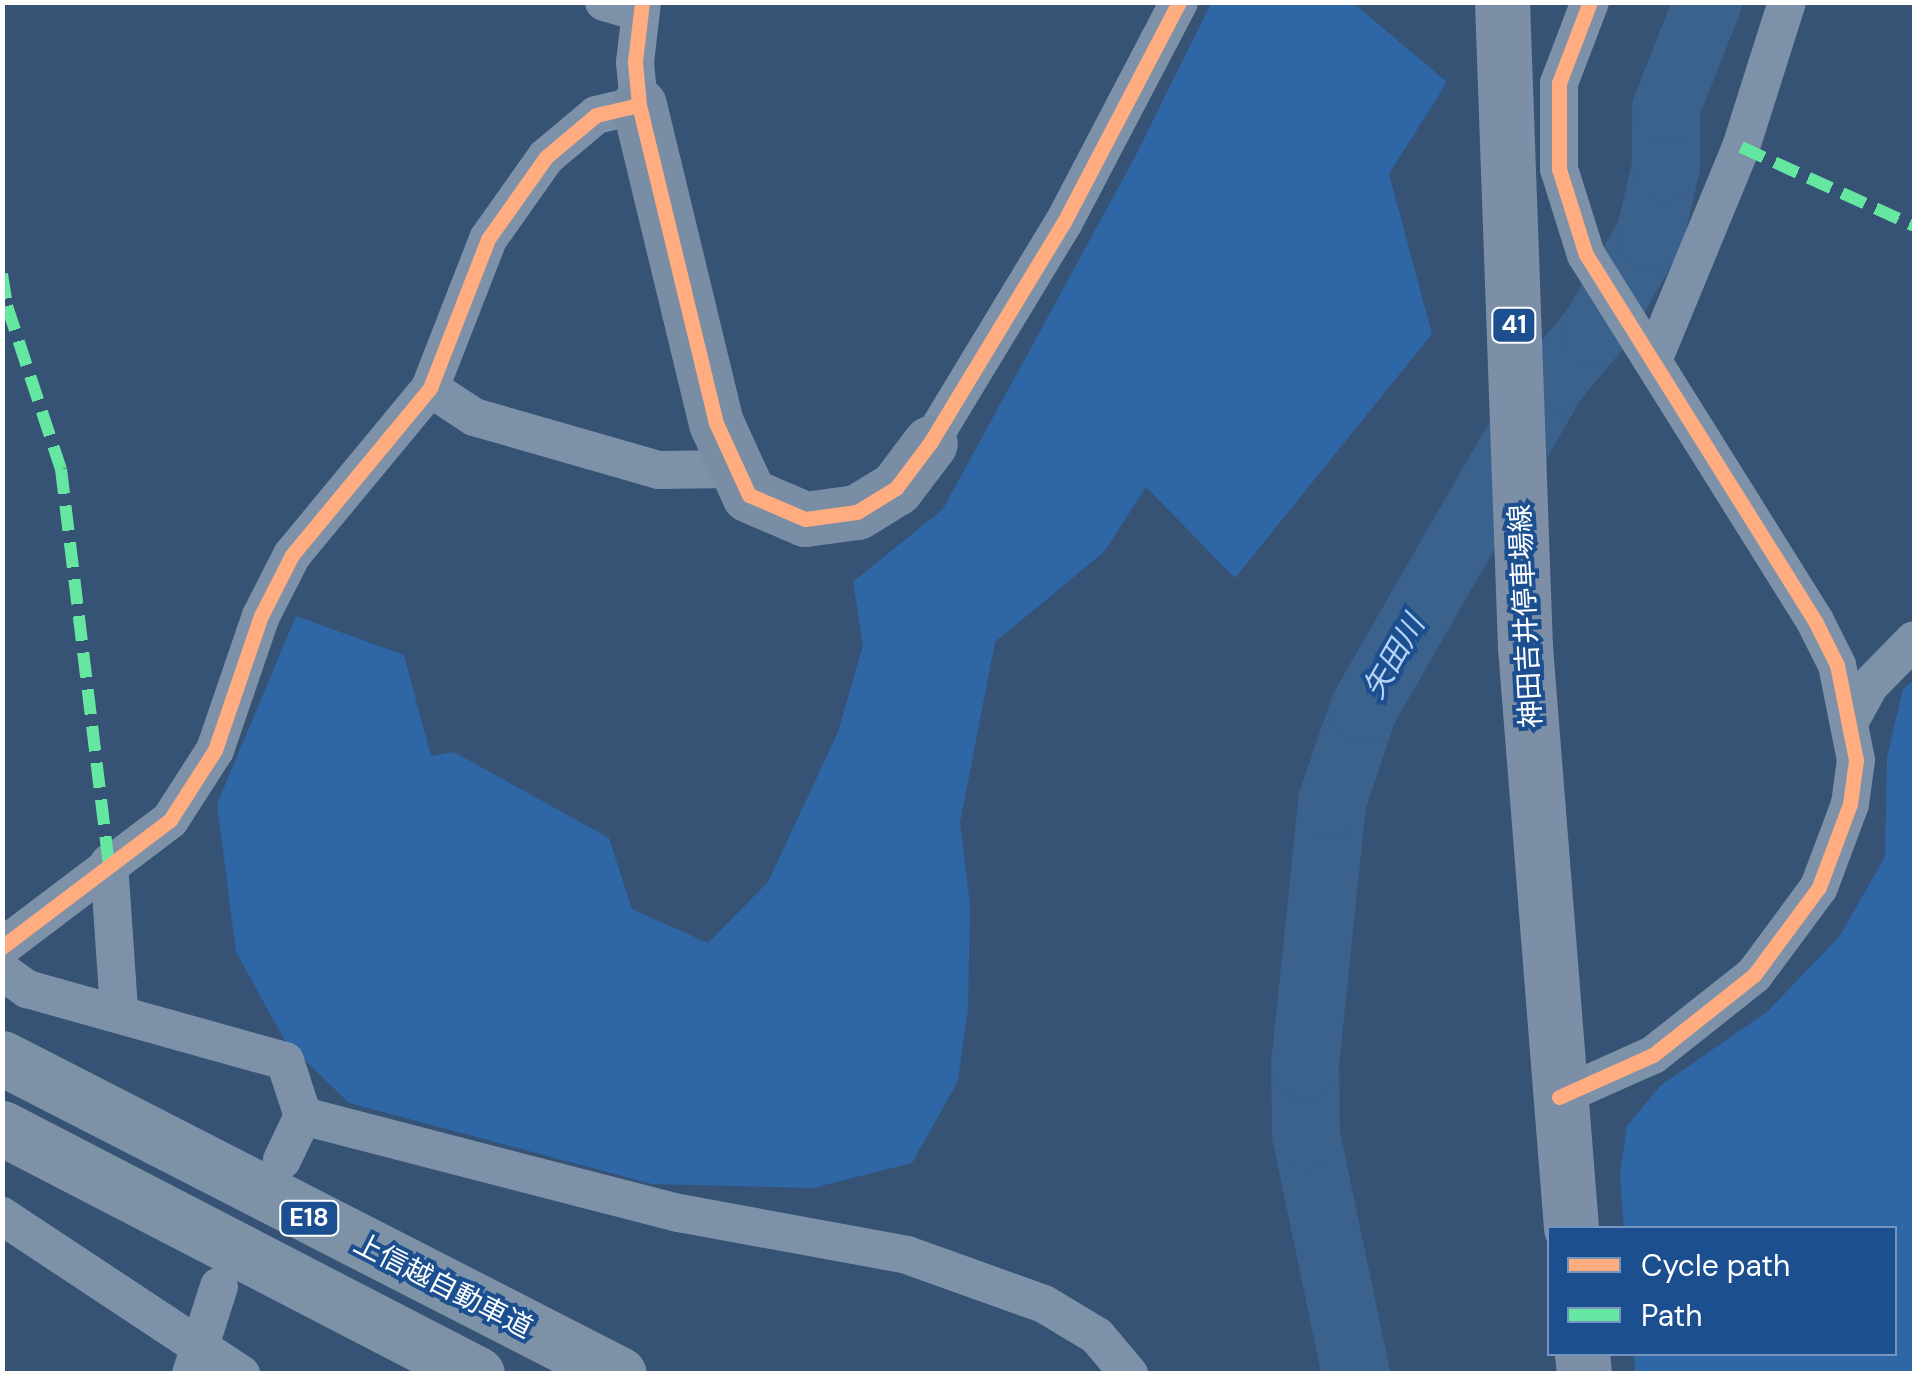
<!DOCTYPE html>
<html>
<head>
<meta charset="utf-8">
<style>
	body { margin:0 }
	#map { position:relative; width:1917px; height:1376px; overflow:hidden; background:#365274; font-family:"DM Sans","Noto Sans JP",sans-serif }
	div>[style] { position:absolute }
	.green>* { inset:0; background:#2f66a5 }
	.river>* { height:68px; margin:-34px; padding:0 34px; transform-origin:34px; border-radius:34px; background:#3b618d }
	.street>* { height:38px; margin:-19px; padding:0 19px; transform-origin:19px; border-radius:19px; background:#7d92a8 }
	.secondary>* { height:55px; margin:-27.5px; padding:0 27.5px; transform-origin:27.5px; border-radius:27.5px; background:#798da4 }
	.primary>* { height:55px; margin:-27.5px; padding:0 27.5px; transform-origin:27.5px; border-radius:27.5px; background:#7d8ea7 }
	.highway>* { height:55px; margin:-27.5px; padding:0 27.5px; transform-origin:27.5px; border-radius:27.5px; background:#7e92a7 }
	.quiet>* { height:12px; margin-top:-6px; transform-origin:0; background:repeating-linear-gradient(90deg,#66e7a1 0 25px,transparent 0 37px) }
	.cycleway>* { height:15px; margin:-7.5px; padding:0 7.5px; transform-origin:7.5px; border-radius:7.5px; background:#ffac80 }
	span { translate:-50% -50%; white-space:nowrap; text-align:center; line-height:1.15; -webkit-text-stroke:8px #1b4f8f; paint-order:stroke }
	.shield-label span { padding:2px 8px; background:#1b4f8f; border:2px solid; border-radius:8px; -webkit-text-stroke-width:0 }
	.shield-label { font-size:25px; color:#fff; font-weight:700 }
	.street-label { font-size:28px; color:#fff }
	.water-label { font-size:30px; color:#b5d3f5; font-style:italic }
	.frame { position:absolute; inset:0; border:5px solid #fff; pointer-events:none }
	.legend { position:absolute; left:1547px; top:1226px; width:350px; height:130px; box-sizing:border-box; background:#1b4f8f; border:2px solid #7695bc; margin:0; padding:12px 18px; list-style:none; font-size:30px; color:#fff }
	.legend li { display:flex; align-items:center; gap:20px; height:50px }
	.legend b { width:50px; border:2px solid #7695bc }
</style>
</head>
<body>
<div id="map">
	<div class="green">
		<i style="clip-path:polygon(1211px 3px,1353px 3px,1447px 82px,1389px 174px,1432px 334px,1235px 578px,1146px 487px,1104px 552px,995px 642px,960px 823px,970px 904px,968px 1009px,958px 1081px,912px 1163px,813px 1188px,652px 1184px,349px 1103px,285px 1041px,236px 952px,217px 804px,296px 616px,404px 655px,431px 756px,454px 752px,609px 838px,632px 909px,708px 943px,768px 882px,838px 732px,863px 645px,853px 582px,943px 509px,1135px 157px)"></i>
		<i style="clip-path:polygon(1914px 680px,1914px 1373px,1635px 1373px,1634px 1354px,1894px 1354px,1894px 1228px,1624px 1228px,1620px 1175px,1627px 1126px,1660px 1086px,1768px 1011px,1839px 937px,1885px 857px,1887px 757px,1903px 689px)"></i>
	</div>
	<div class="river">
		<i style="left:1356px;top:1374px;width:244px;rotate:-101.8deg"></i>
		<i style="left:1306px;top:1135px;width:70px;rotate:-90.8deg"></i>
		<i style="left:1305px;top:1065px;width:264px;rotate:-84.1deg"></i>
		<i style="left:1332px;top:802px;width:99px;rotate:-71.2deg"></i>
		<i style="left:1364px;top:708px;width:377px;rotate:-60.1deg"></i>
		<i style="left:1552px;top:381px;width:65px;rotate:-50deg"></i>
		<i style="left:1594px;top:331px;width:111px;rotate:-59.7deg"></i>
		<i style="left:1650px;top:235px;width:70px;rotate:-76.8deg"></i>
		<i style="left:1666px;top:167px;width:59px;rotate:-90deg"></i>
		<i style="left:1666px;top:108px;width:114px;rotate:-68.4deg"></i>
	</div>
	<div class="street">
		<i style="left:604px;top:2px;width:37px;rotate:16deg"></i>
		<i style="left:1654px;top:358px;width:228px;rotate:-67.6deg"></i>
		<i style="left:1741px;top:147px;width:152px;rotate:-72.4deg"></i>
		<i style="left:430px;top:388px;width:53px;rotate:33.4deg"></i>
		<i style="left:474px;top:417px;width:192px;rotate:16deg"></i>
		<i style="left:659px;top:470px;width:73px;rotate:-0.8deg"></i>
		<i style="left:930px;top:443px;width:258px;rotate:-58.8deg"></i>
		<i style="left:1064px;top:222px;width:248px;rotate:-62.4deg"></i>
		<i style="left:1851px;top:719px;width:38px;rotate:-61deg"></i>
		<i style="left:1869px;top:686px;width:64px;rotate:-45.6deg"></i>
		<i style="left:109px;top:863px;width:148px;rotate:86.1deg"></i>
		<i style="left:2px;top:947px;width:211px;rotate:-37.1deg"></i>
		<i style="left:170px;top:820px;width:83px;rotate:-57.3deg"></i>
		<i style="left:215px;top:750px;width:142px;rotate:-71.1deg"></i>
		<i style="left:261px;top:616px;width:68px;rotate:-63.1deg"></i>
		<i style="left:292px;top:555px;width:217px;rotate:-50.4deg"></i>
		<i style="left:430px;top:388px;width:160px;rotate:-68.7deg"></i>
		<i style="left:488px;top:239px;width:100px;rotate:-54.7deg"></i>
		<i style="left:546px;top:157px;width:65px;rotate:-40deg"></i>
		<i style="left:596px;top:115px;width:44px;rotate:-13.1deg"></i>
		<i style="left:639px;top:105px;width:43px;rotate:-95.3deg"></i>
		<i style="left:635px;top:62px;width:60px;rotate:-83.3deg"></i>
		<i style="left:2px;top:971px;width:31px;rotate:36deg"></i>
		<i style="left:27px;top:989px;width:268px;rotate:15.6deg"></i>
		<i style="left:285px;top:1061px;width:58px;rotate:71.9deg"></i>
		<i style="left:303px;top:1116px;width:49px;rotate:115.5deg"></i>
		<i style="left:1559px;top:1097px;width:103px;rotate:-24.1deg"></i>
		<i style="left:1653px;top:1055px;width:129px;rotate:-38.4deg"></i>
		<i style="left:1754px;top:975px;width:109px;rotate:-53.5deg"></i>
		<i style="left:1819px;top:887px;width:89px;rotate:-69.5deg"></i>
		<i style="left:1850px;top:804px;width:44px;rotate:-82.2deg"></i>
		<i style="left:1856px;top:760px;width:97px;rotate:-101.3deg"></i>
		<i style="left:1837px;top:665px;width:49px;rotate:-116.6deg"></i>
		<i style="left:1815px;top:621px;width:432px;rotate:-122deg"></i>
		<i style="left:1586px;top:255px;width:90px;rotate:-107.4deg"></i>
		<i style="left:1559px;top:169px;width:86px;rotate:-90deg"></i>
		<i style="left:1559px;top:83px;width:87px;rotate:-69.1deg"></i>
		<i style="left:303px;top:1116px;width:388px;rotate:14.5deg"></i>
		<i style="left:679px;top:1213px;width:232px;rotate:10.4deg"></i>
		<i style="left:907px;top:1255px;width:145px;rotate:19.7deg"></i>
		<i style="left:1044px;top:1304px;width:62px;rotate:31.1deg"></i>
		<i style="left:1097px;top:1336px;width:50px;rotate:49.9deg"></i>
		<i style="left:2px;top:1216px;width:287px;rotate:33.5deg"></i>
		<i style="left:191px;top:1374px;width:92px;rotate:-72.3deg"></i>
	</div>
	<div class="secondary">
		<i style="left:639px;top:105px;width:327px;rotate:76.4deg"></i>
		<i style="left:716px;top:423px;width:79px;rotate:65.4deg"></i>
		<i style="left:749px;top:495px;width:61px;rotate:23.2deg"></i>
		<i style="left:805px;top:519px;width:52px;rotate:-7.7deg"></i>
		<i style="left:857px;top:512px;width:46px;rotate:-31.6deg"></i>
		<i style="left:896px;top:488px;width:56px;rotate:-52.9deg"></i>
	</div>
	<div class="primary">
		<i style="left:1502px;top:2px;width:645px;rotate:87.96deg"></i>
		<i style="left:1525px;top:647px;width:583px;rotate:85.47deg"></i>
		<i style="left:1582px;top:1354px;width:20px;rotate:84deg"></i>
	</div>
	<div class="highway">
		<i style="left:2px;top:1058px;width:693px;rotate:27.12deg"></i>
		<i style="left:2px;top:1128px;width:535px;rotate:27.38deg"></i>
	</div>
	<div class="quiet">
		<i style="left:1741px;top:147px;width:190px;rotate:24.5deg"></i>
		<i style="left:2px;top:274px;width:32px;rotate:81deg"></i>
		<i style="left:7px;top:306px;width:172px;rotate:71.7deg"></i>
		<i style="left:61px;top:469px;width:397px;rotate:83.1deg"></i>
	</div>
	<div class="cycleway">
		<i style="left:642px;top:2px;width:60px;rotate:96.7deg"></i>
		<i style="left:635px;top:62px;width:43px;rotate:84.7deg"></i>
		<i style="left:639px;top:105px;width:327px;rotate:76.4deg"></i>
		<i style="left:716px;top:423px;width:79px;rotate:65.4deg"></i>
		<i style="left:749px;top:495px;width:61px;rotate:23.2deg"></i>
		<i style="left:805px;top:519px;width:52px;rotate:-7.7deg"></i>
		<i style="left:857px;top:512px;width:46px;rotate:-31.6deg"></i>
		<i style="left:896px;top:488px;width:56px;rotate:-52.9deg"></i>
		<i style="left:930px;top:443px;width:258px;rotate:-58.8deg"></i>
		<i style="left:1064px;top:222px;width:248px;rotate:-62.4deg"></i>
		<i style="left:2px;top:947px;width:211px;rotate:-37.1deg"></i>
		<i style="left:170px;top:820px;width:83px;rotate:-57.3deg"></i>
		<i style="left:215px;top:750px;width:142px;rotate:-71.1deg"></i>
		<i style="left:261px;top:616px;width:68px;rotate:-63.1deg"></i>
		<i style="left:292px;top:555px;width:217px;rotate:-50.4deg"></i>
		<i style="left:430px;top:388px;width:160px;rotate:-68.7deg"></i>
		<i style="left:488px;top:239px;width:100px;rotate:-54.7deg"></i>
		<i style="left:546px;top:157px;width:65px;rotate:-40deg"></i>
		<i style="left:596px;top:115px;width:44px;rotate:-13.1deg"></i>
		<i style="left:1559px;top:1097px;width:103px;rotate:-24.1deg"></i>
		<i style="left:1653px;top:1055px;width:129px;rotate:-38.4deg"></i>
		<i style="left:1754px;top:975px;width:109px;rotate:-53.5deg"></i>
		<i style="left:1819px;top:887px;width:89px;rotate:-69.5deg"></i>
		<i style="left:1850px;top:804px;width:44px;rotate:-82.2deg"></i>
		<i style="left:1856px;top:760px;width:97px;rotate:-101.3deg"></i>
		<i style="left:1837px;top:665px;width:49px;rotate:-116.6deg"></i>
		<i style="left:1815px;top:621px;width:432px;rotate:-122deg"></i>
		<i style="left:1586px;top:255px;width:90px;rotate:-107.4deg"></i>
		<i style="left:1559px;top:169px;width:86px;rotate:-90deg"></i>
		<i style="left:1559px;top:83px;width:87px;rotate:-69.1deg"></i>
	</div>
	<div class="shield-label">
		<span style="left:1514px;top:325px">41</span>
		<span style="left:309px;top:1218px">E18</span>
	</div>
	<div class="street-label">
		<span style="left:1526px;top:616px;rotate:-93deg">神田吉井停車場線</span>
		<span style="left:443px;top:1286px;rotate:27deg">上信越自動車道</span>
	</div>
	<div class="water-label">
		<span style="left:1394px;top:657px;rotate:-60deg">矢田川</span>
	</div>
	<div class="frame"></div>
	<ul class="legend">
	<li><b style="height:12px;background:#ffac80"></b>Cycle path</li>
	<li><b style="height:12px;background:#66e7a1"></b>Path</li>
	</ul>
</div>
</body>
</html>
